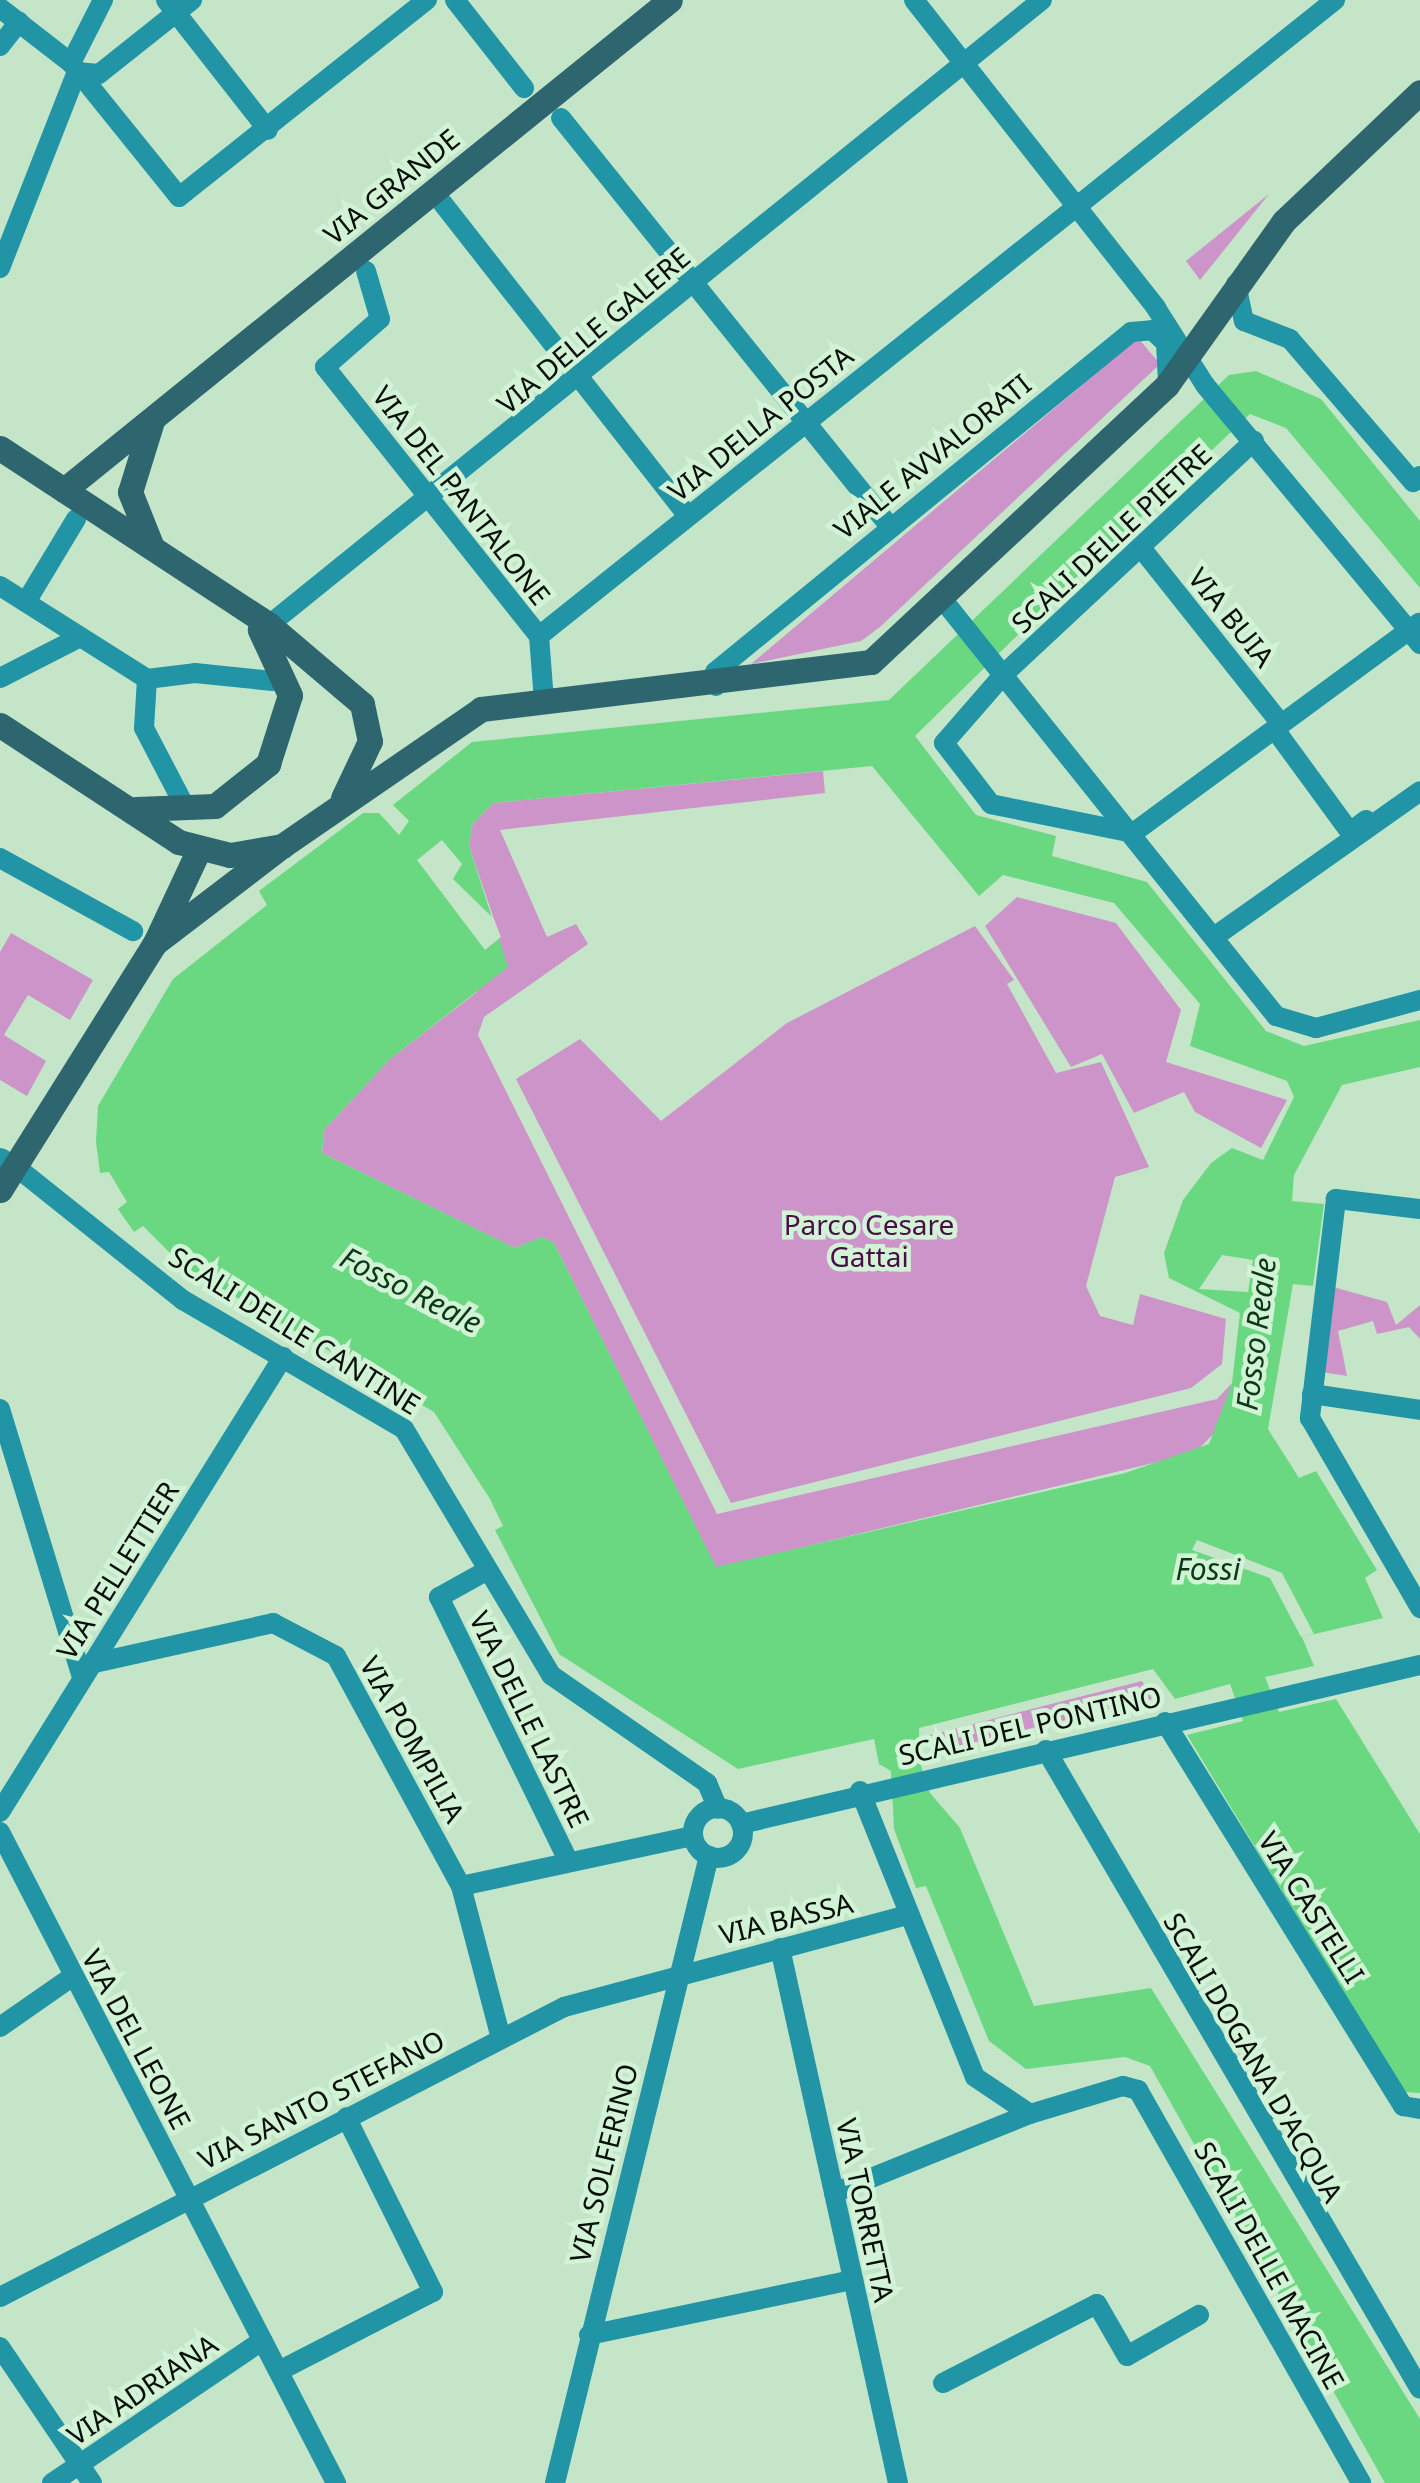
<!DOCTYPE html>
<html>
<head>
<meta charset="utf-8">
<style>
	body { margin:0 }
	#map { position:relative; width:1420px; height:2483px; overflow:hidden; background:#c5e5c9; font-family:"Noto Sans",sans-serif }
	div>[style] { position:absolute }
	.green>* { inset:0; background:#cc94c9 }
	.water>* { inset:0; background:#69d881 }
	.pier>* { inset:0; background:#c5e5c9 }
	.street>* { height:20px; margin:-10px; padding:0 10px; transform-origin:10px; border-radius:10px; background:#2195a5 }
	.street>.ring { margin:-10px; padding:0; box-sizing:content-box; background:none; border:20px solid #2195a5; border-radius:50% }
	.secondary>* { height:25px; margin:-12.5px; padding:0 12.5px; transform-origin:12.5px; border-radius:12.5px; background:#2e666f }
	span { translate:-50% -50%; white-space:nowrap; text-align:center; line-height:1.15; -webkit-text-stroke:9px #d2f3d6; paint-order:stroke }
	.street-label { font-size:28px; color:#040e06 }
	.park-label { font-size:28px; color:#490e48 }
	.water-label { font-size:30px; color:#0a3917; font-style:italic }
</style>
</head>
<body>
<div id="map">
	<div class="green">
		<i style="clip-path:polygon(1269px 194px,1200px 280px,1186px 261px)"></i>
		<i style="clip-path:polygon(1138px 338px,1160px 364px,880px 627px,861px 641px,751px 664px)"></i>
		<i style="clip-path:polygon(823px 771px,825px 793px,500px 830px,547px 937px,576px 924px,588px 944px,484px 1017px,478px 1035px,717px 1514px,1217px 1399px,1232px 1383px,1216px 1431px,1195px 1453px,716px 1568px,554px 1243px,542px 1237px,515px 1248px,322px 1153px,324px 1130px,389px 1060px,477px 992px,494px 919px,469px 846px,472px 825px,493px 803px)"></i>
		<i style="clip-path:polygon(1017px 897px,1116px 923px,1181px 1010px,1166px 1062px,1287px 1100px,1261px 1148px,1195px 1112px,1184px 1092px,1134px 1113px,1102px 1054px,1071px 1067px,985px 926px)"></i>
		<i style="clip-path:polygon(975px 926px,1014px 980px,1007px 984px,1056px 1073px,1101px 1062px,1149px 1167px,1115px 1177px,1086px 1286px,1100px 1316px,1133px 1325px,1140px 1294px,1226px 1319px,1222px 1364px,1191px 1388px,731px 1503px,516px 1079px,580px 1039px,661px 1121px,787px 1023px)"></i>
		<i style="clip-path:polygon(11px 933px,93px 980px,70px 1020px,28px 995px,4px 1035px,46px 1061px,27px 1096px,0 1080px,0 952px)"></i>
		<i style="clip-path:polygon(1333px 1287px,1387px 1302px,1396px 1325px,1420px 1305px,1420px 1339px,1409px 1327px,1377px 1334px,1373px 1321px,1338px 1331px,1347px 1376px,1322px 1372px)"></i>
		<i style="clip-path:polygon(1142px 1681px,1152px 1699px,1101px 1711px,1095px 1702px,1068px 1709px,1070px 1719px,934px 1752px,930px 1735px)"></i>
	</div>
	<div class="water">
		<i style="clip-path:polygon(evenodd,1256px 371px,1321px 399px,1420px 521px,1420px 588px,1286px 428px,1250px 414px,1113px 544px,1102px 534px,1077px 558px,1086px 568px,915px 736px,976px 815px,1056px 836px,1052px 856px,1147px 882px,1266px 1031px,1304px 1046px,1420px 1020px,1420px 1067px,1342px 1085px,1294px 1175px,1292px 1201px,1324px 1204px,1313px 1286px,1293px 1284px,1268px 1429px,1299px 1478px,1316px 1471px,1377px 1570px,1365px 1578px,1383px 1618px,1302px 1637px,1314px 1666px,1265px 1677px,1279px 1712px,1336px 1699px,1420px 1834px,1420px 2093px,1404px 2092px,1187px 1735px,1243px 1721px,1230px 1684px,1175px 1699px,1153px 1669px,919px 1728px,920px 1763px,930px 1793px,960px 1828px,1034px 2006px,1151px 1988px,1420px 2419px,1420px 2483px,1385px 2483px,1150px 2066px,1125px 2057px,1026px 2069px,989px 2041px,926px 1886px,916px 1888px,894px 1829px,891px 1771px,879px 1764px,874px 1739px,738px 1769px,559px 1654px,495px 1530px,503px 1526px,490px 1499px,434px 1412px,183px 1266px,143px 1226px,134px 1232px,118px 1209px,127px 1202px,109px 1172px,100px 1173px,96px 1142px,98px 1106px,173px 979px,267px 905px,259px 891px,363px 813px,379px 813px,399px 835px,409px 821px,393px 805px,472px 742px,889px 700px,1229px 375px,1256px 371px,872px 766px,979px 896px,1003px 875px,1114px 903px,1200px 1004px,1190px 1046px,1287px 1081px,1294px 1097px,1263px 1160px,1232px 1148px,1211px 1163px,1183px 1200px,1164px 1253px,1169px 1278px,1240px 1313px,1232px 1383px,1209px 1444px,1125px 1473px,716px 1567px,554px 1243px,542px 1237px,515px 1248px,322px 1153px,324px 1130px,389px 1060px,508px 967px,469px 846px,472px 825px,493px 803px,872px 766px)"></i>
	</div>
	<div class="pier">
		<i style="clip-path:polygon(442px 840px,462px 864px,453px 879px,494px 919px,501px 937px,485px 950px,417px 860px)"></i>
		<i style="clip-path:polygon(1222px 1255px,1253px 1260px,1248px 1292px,1199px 1289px)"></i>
		<i style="clip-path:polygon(1197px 1540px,1282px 1573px,1314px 1634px,1301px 1637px,1270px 1578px,1192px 1550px)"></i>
	</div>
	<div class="street">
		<i style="left:166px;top:0;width:165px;rotate:51.9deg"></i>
		<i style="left:455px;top:0;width:112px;rotate:51.9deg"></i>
		<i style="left:914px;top:0;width:392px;rotate:51.8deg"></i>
		<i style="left:1156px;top:308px;width:91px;rotate:57.5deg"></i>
		<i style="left:1205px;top:385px;width:337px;rotate:50.3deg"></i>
		<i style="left:0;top:8px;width:90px;rotate:37.8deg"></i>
		<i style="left:71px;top:63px;width:172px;rotate:51.1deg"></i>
		<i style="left:179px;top:197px;width:317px;rotate:-38.5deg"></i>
		<i style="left:0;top:46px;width:31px;rotate:-52deg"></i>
		<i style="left:71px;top:63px;width:71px;rotate:-63.1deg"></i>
		<i style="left:77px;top:72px;width:22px;rotate:5deg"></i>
		<i style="left:99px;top:74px;width:119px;rotate:-38.5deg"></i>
		<i style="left:561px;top:118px;width:526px;rotate:51.17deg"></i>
		<i style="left:433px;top:191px;width:413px;rotate:51.9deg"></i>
		<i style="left:0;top:268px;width:211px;rotate:-68.6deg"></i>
		<i style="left:366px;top:271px;width:50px;rotate:73.7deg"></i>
		<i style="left:380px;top:319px;width:73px;rotate:138.9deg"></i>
		<i style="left:325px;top:367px;width:344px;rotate:51.5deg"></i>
		<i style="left:1236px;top:284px;width:38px;rotate:78deg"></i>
		<i style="left:1244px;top:321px;width:49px;rotate:21.4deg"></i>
		<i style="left:1290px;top:339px;width:189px;rotate:49.3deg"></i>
		<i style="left:1413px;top:482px;width:9px;rotate:-41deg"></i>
		<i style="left:1142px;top:549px;width:220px;rotate:51.5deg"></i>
		<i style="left:0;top:586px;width:174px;rotate:32.3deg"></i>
		<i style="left:147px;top:679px;width:48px;rotate:-7.1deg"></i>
		<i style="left:195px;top:673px;width:78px;rotate:5.9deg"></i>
		<i style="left:943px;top:600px;width:533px;rotate:51.32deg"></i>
		<i style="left:1276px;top:1016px;width:42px;rotate:16.7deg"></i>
		<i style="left:1316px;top:1028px;width:108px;rotate:-15.1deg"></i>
		<i style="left:26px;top:602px;width:97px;rotate:-58.9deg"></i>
		<i style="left:269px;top:625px;width:994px;rotate:-38.96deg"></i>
		<i style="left:539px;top:636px;width:1019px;rotate:-38.62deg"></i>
		<i style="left:539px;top:636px;width:65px;rotate:85.6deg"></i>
		<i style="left:0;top:678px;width:90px;rotate:-27.1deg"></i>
		<i style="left:147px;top:679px;width:49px;rotate:93.5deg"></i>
		<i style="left:144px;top:728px;width:82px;rotate:62.5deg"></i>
		<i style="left:716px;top:686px;width:14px;rotate:-94deg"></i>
		<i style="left:715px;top:672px;width:537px;rotate:-39.26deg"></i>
		<i style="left:1131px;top:332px;width:21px;rotate:-5deg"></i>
		<i style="left:1152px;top:330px;width:19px;rotate:43deg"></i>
		<i style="left:1166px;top:343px;width:40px;rotate:87.1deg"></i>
		<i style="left:1276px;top:731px;width:125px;rotate:53.8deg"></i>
		<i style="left:1350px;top:832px;width:20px;rotate:-37deg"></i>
		<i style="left:1133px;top:833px;width:145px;rotate:-168.5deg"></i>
		<i style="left:991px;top:804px;width:77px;rotate:-127.6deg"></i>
		<i style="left:944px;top:743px;width:91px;rotate:-49deg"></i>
		<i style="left:1004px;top:674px;width:342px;rotate:-43deg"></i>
		<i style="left:1133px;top:833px;width:355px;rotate:-36.3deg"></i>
		<i style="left:0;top:858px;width:152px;rotate:28.8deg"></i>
		<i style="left:1214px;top:937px;width:252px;rotate:-35.3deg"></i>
		<i style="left:0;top:1158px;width:3px;rotate:18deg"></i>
		<i style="left:15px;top:1166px;width:215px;rotate:38.6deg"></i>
		<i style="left:183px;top:1300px;width:256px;rotate:30.3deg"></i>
		<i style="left:404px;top:1429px;width:287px;rotate:59.1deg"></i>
		<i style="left:551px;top:1675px;width:190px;rotate:34.7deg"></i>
		<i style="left:707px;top:1783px;width:28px;rotate:67deg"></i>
		<i style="left:1420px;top:1209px;width:85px;rotate:-173.2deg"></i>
		<i style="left:1336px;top:1199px;width:221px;rotate:96.8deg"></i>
		<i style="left:1310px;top:1418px;width:220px;rotate:59.9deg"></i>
		<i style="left:1312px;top:1394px;width:109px;rotate:8.4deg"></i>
		<i style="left:0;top:1409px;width:281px;rotate:73deg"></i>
		<i style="left:486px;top:1571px;width:54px;rotate:151deg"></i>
		<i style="left:439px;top:1597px;width:293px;rotate:63.9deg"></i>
		<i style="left:90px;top:1664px;width:188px;rotate:-12.6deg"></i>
		<i style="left:273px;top:1623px;width:71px;rotate:27.6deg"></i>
		<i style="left:336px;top:1656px;width:262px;rotate:61.5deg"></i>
		<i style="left:461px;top:1886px;width:157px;rotate:75.3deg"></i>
		<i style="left:1165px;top:1722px;width:452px;rotate:58.2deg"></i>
		<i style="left:1403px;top:2106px;width:17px;rotate:10deg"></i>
		<i style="left:1046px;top:1750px;width:740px;rotate:59.66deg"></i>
		<i style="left:860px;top:1791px;width:308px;rotate:68.1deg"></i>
		<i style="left:975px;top:2077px;width:66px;rotate:33.9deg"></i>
		<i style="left:1030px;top:2114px;width:97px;rotate:-16.8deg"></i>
		<i style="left:1123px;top:2086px;width:16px;rotate:15deg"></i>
		<i style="left:1138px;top:2090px;width:452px;rotate:60.4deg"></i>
		<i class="ring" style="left:693px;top:1808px;width:30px;height:30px"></i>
		<i style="left:0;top:1812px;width:536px;rotate:-58.12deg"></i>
		<i style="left:741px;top:1824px;width:697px;rotate:-13.18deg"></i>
		<i style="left:0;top:1832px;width:733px;rotate:62.7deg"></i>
		<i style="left:461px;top:1886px;width:237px;rotate:-12.2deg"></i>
		<i style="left:780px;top:1948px;width:548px;rotate:77.56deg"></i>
		<i style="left:0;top:2027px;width:89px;rotate:-34.9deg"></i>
		<i style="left:834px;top:2193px;width:211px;rotate:-22deg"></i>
		<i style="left:0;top:2297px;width:634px;rotate:-27.21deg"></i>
		<i style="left:564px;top:2007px;width:356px;rotate:-15deg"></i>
		<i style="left:589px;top:2335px;width:270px;rotate:-11.8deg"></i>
		<i style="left:0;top:2347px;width:164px;rotate:55.9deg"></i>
		<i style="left:279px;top:2371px;width:173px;rotate:-27.2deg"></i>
		<i style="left:433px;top:2292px;width:195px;rotate:-116.4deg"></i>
		<i style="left:943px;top:2383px;width:173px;rotate:-27.2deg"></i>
		<i style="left:1097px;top:2304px;width:60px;rotate:60deg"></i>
		<i style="left:1127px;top:2356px;width:83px;rotate:-29.7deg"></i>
		<i style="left:52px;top:2483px;width:254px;rotate:-34.1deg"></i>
		<i style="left:555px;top:2483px;width:646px;rotate:-76.2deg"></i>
	</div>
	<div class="secondary">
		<i style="left:152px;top:421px;width:74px;rotate:107.2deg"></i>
		<i style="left:130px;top:492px;width:59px;rotate:68.2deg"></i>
		<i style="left:0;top:448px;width:322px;rotate:33.3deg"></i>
		<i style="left:269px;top:625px;width:122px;rotate:40.3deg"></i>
		<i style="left:362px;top:704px;width:38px;rotate:78deg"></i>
		<i style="left:370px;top:741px;width:63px;rotate:115.3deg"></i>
		<i style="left:64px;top:490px;width:779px;rotate:-38.96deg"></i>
		<i style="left:0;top:725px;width:214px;rotate:33.2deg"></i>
		<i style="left:179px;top:842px;width:53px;rotate:14.3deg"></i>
		<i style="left:230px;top:855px;width:53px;rotate:-9.8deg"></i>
		<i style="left:282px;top:846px;width:242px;rotate:-34.5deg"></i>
		<i style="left:481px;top:709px;width:393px;rotate:-6.9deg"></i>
		<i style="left:871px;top:662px;width:405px;rotate:-43.1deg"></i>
		<i style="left:1167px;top:385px;width:201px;rotate:-54.5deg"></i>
		<i style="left:1284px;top:221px;width:187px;rotate:-43.5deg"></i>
		<i style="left:136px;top:809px;width:79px;rotate:-2.2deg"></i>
		<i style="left:215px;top:806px;width:68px;rotate:-38.4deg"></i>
		<i style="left:268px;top:764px;width:72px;rotate:-72.3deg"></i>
		<i style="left:290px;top:695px;width:72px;rotate:-114.8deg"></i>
		<i style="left:155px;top:943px;width:155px;rotate:-37.4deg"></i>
		<i style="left:0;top:1190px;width:292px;rotate:-57.9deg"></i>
		<i style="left:155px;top:943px;width:102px;rotate:-64.9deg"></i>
	</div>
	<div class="street-label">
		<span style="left:391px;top:186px;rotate:-39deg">VIA GRANDE</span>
		<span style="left:593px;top:330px;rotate:-40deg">VIA DELLE GALERE</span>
		<span style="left:760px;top:423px;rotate:-39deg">VIA DELLA POSTA</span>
		<span style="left:932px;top:456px;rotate:-39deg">VIALE AVVALORATI</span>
		<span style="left:462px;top:495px;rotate:52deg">VIA DEL PANTALONE</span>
		<span style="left:1111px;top:538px;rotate:-43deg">SCALI DELLE PIETRE</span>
		<span style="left:1232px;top:617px;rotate:51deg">VIA BUIA</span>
		<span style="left:295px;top:1330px;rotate:32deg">SCALI DELLE CANTINE</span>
		<span style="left:117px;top:1570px;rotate:-58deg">VIA PELLETTIER</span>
		<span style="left:530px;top:1719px;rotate:64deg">VIA DELLE LASTRE</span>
		<span style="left:1030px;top:1725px;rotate:-13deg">SCALI DEL PONTINO</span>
		<span style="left:413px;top:1739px;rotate:61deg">VIA POMPILIA</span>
		<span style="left:1312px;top:1907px;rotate:58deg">VIA CASTELLI</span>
		<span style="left:786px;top:1918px;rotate:-14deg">VIA BASSA</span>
		<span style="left:137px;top:2039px;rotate:62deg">VIA DEL LEONE</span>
		<span style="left:1254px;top:2057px;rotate:60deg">SCALI DOGANA D'ACQUA</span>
		<span style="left:321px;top:2099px;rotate:-27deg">VIA SANTO STEFANO</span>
		<span style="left:603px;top:2163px;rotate:-76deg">VIA SOLFERINO</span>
		<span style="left:866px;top:2210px;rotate:78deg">VIA TORRETTA</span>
		<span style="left:1270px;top:2265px;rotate:61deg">SCALI DELLE MACINE</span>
		<span style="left:142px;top:2389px;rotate:-34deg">VIA ADRIANA</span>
	</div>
	<div class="park-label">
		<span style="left:869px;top:1240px">Parco Cesare<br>Gattai</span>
	</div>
	<div class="water-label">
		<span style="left:411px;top:1290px;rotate:27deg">Fosso Reale</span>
		<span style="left:1256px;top:1334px;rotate:-83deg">Fosso Reale</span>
		<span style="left:1208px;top:1569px">Fossi</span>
	</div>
</div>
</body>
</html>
